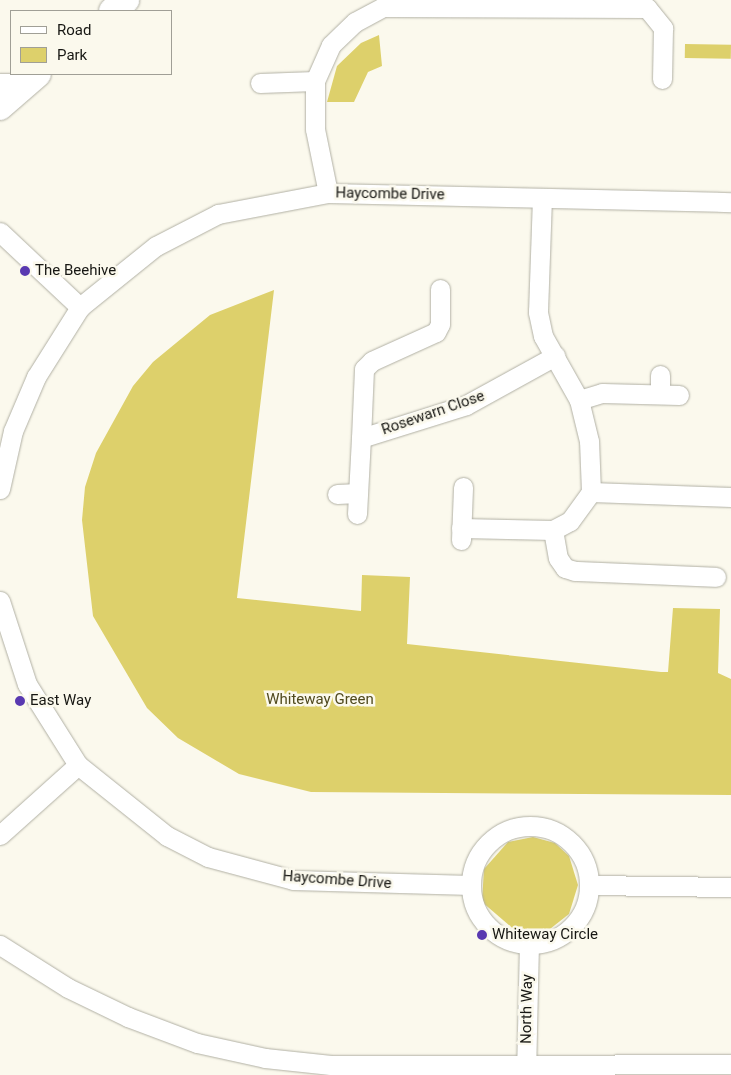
<!DOCTYPE html>
<html>
<head>
<meta charset="utf-8">
<style>
	body { margin:0 }
	#map { position:relative; width:731px; height:1075px; overflow:hidden; background:#fbf9ed; font-family:Roboto,sans-serif }
	div>[style] { position:absolute }
	.green>* { inset:0; background:#ddd06b; transform-origin:0 0 }
	.roads { filter:drop-shadow(0 0 1px #b1b0a4) drop-shadow(0 0 1px #b1b0a4) }
	.street>* { height:19px; margin:-9.5px; padding:0 9.5px; transform-origin:9.5px; border-radius:9.5px; background:#fff }
	.street>.ring { margin:-9.5px; padding:0; box-sizing:content-box; background:none; border:19px solid #fff; border-radius:50% }
	.secondary>* { height:26px; margin:-13px; padding:0 13px; transform-origin:13px; border-radius:13px; background:#fff }
	.dots>* { width:14px; height:14px; translate:-50% -50%; box-sizing:border-box; border:2px solid #fbf9ed; border-radius:50% }
	span { translate:-50% -50%; white-space:nowrap; text-align:center; line-height:1.15; -webkit-text-stroke:5px #fbf9ed; paint-order:stroke }
	.street-label { font-size:15px; color:#171713 }
	.poi-label { font-size:15px; color:#171713 }
	.left { translate:0 -50%; text-align:left }
	.park-label { font-size:15px; color:#504a1e }
	.legend { position:absolute; left:10px; top:10px; width:162px; height:65px; box-sizing:border-box; background:#fbf9ed; border:1px solid #a09f96; margin:0; padding:6px 9px; list-style:none; font-size:15px; color:#171713 }
	.legend li { display:flex; align-items:center; gap:10px; height:25px }
	.legend b { width:25px; border:1px solid #a09f96 }
</style>
</head>
<body>
<div id="map">
	<div class="green">
		<i style="clip-path:polygon(379px 35px,382px 66px,368px 72px,354px 102px,327px 102px,337px 66px,361px 43px)"></i>
		<i style="left:685px;top:44px;width:46px;height:14px;rotate:1deg"></i>
		<i style="clip-path:polygon(274px 290px,237px 598px,361px 611px,362px 575px,410px 577px,407px 644px,661px 672px,668px 672px,673px 608px,720px 609px,718px 673px,731px 679px,731px 795px,311px 792px,239px 774px,178px 738px,147px 708px,93px 616px,82px 520px,85px 487px,96px 453px,133px 386px,153px 362px,210px 315px)"></i>
		<i style="clip-path:polygon(533px 837px,555px 843px,569px 856px,578px 885px,569px 914px,550px 929px,517px 932px,482px 902px,484px 869px,508px 842px)"></i>
	</div>
	<div class="roads">
		<div class="street">
			<i style="left:0;top:83px;width:28px"></i>
			<i style="left:260px;top:83px;width:55px;rotate:-2.1deg"></i>
			<i style="left:328px;top:193px;width:65px;rotate:-101.5deg"></i>
			<i style="left:315px;top:129px;width:48px;rotate:-90deg"></i>
			<i style="left:315px;top:81px;width:39px;rotate:-66deg"></i>
			<i style="left:331px;top:45px;width:33px;rotate:-44deg"></i>
			<i style="left:355px;top:22px;width:32px;rotate:-28deg"></i>
			<i style="left:383px;top:7px;width:264px;rotate:0.2deg"></i>
			<i style="left:647px;top:8px;width:26px;rotate:51deg"></i>
			<i style="left:663px;top:28px;width:51px;rotate:91.1deg"></i>
			<i style="left:0;top:232px;width:110px;rotate:43.2deg"></i>
			<i style="left:660px;top:394px;width:19px;rotate:-90deg"></i>
			<i style="left:579px;top:400px;width:24px;rotate:-17deg"></i>
			<i style="left:602px;top:393px;width:77px;rotate:1.5deg"></i>
			<i style="left:361px;top:438px;width:69px;rotate:-87.5deg"></i>
			<i style="left:364px;top:369px;width:11px;rotate:-45deg"></i>
			<i style="left:372px;top:361px;width:70px;rotate:-24.4deg"></i>
			<i style="left:436px;top:332px;width:9px;rotate:-63deg"></i>
			<i style="left:440px;top:324px;width:35px;rotate:-90deg"></i>
			<i style="left:0;top:489px;width:59px;rotate:-77.4deg"></i>
			<i style="left:13px;top:431px;width:59px;rotate:-66.9deg"></i>
			<i style="left:36px;top:377px;width:83px;rotate:-57.8deg"></i>
			<i style="left:80px;top:307px;width:97px;rotate:-38.8deg"></i>
			<i style="left:156px;top:246px;width:70px;rotate:-27.3deg"></i>
			<i style="left:218px;top:214px;width:112px;rotate:-10.8deg"></i>
			<i style="left:328px;top:193px;width:403px;rotate:1.3deg"></i>
			<i style="left:591px;top:492px;width:140px;rotate:2deg"></i>
			<i style="left:337px;top:494px;width:21px;rotate:-3deg"></i>
			<i style="left:357px;top:514px;width:76px;rotate:-87deg"></i>
			<i style="left:361px;top:438px;width:110px;rotate:-17.4deg"></i>
			<i style="left:466px;top:405px;width:102px;rotate:-28.8deg"></i>
			<i style="left:461px;top:528px;width:92px;rotate:1.2deg"></i>
			<i style="left:553px;top:530px;width:19px;rotate:-28deg"></i>
			<i style="left:570px;top:521px;width:36px;rotate:-54deg"></i>
			<i style="left:591px;top:492px;width:51px;rotate:-92.2deg"></i>
			<i style="left:589px;top:441px;width:42px;rotate:-103.7deg"></i>
			<i style="left:579px;top:400px;width:73px;rotate:-119.4deg"></i>
			<i style="left:543px;top:336px;width:25px;rotate:-102deg"></i>
			<i style="left:538px;top:312px;width:114px;rotate:-88deg"></i>
			<i style="left:553px;top:530px;width:28px;rotate:80deg"></i>
			<i style="left:558px;top:558px;width:12px;rotate:55deg"></i>
			<i style="left:565px;top:568px;width:10px;rotate:17deg"></i>
			<i style="left:575px;top:571px;width:141px;rotate:2.4deg"></i>
			<i style="left:461px;top:540px;width:53px;rotate:-87.8deg"></i>
			<i style="left:0;top:601px;width:87px;rotate:72deg"></i>
			<i style="left:27px;top:684px;width:96px;rotate:57.8deg"></i>
			<i style="left:78px;top:765px;width:114px;rotate:38.6deg"></i>
			<i style="left:167px;top:836px;width:46px;rotate:27.1deg"></i>
			<i style="left:208px;top:857px;width:88px;rotate:15.1deg"></i>
			<i style="left:293px;top:880px;width:178px;rotate:1.6deg"></i>
			<i class="ring" style="left:471px;top:826px;width:99px;height:99px"></i>
			<i style="left:0;top:835px;width:105px;rotate:-41.9deg"></i>
			<i style="left:589px;top:885px;width:142px;rotate:0.8deg"></i>
			<i style="left:0;top:945px;width:80px;rotate:32.3deg"></i>
			<i style="left:68px;top:988px;width:67px;rotate:25.8deg"></i>
			<i style="left:128px;top:1017px;width:74px;rotate:20.6deg"></i>
			<i style="left:197px;top:1043px;width:70px;rotate:12.4deg"></i>
			<i style="left:265px;top:1058px;width:66px;rotate:6.1deg"></i>
			<i style="left:331px;top:1065px;width:400px;rotate:-0.1deg"></i>
			<i style="left:526px;top:1075px;width:131px;rotate:-88.7deg"></i>
		</div>
		<div class="secondary">
			<i style="left:112px;top:11px;width:18px;rotate:-38deg"></i>
			<i style="left:0;top:107px;width:50px;rotate:-41deg"></i>
		</div>
	</div>
	<div class="dots">
		<i style="left:25px;top:271px;background:#5939b1"></i>
		<i style="left:20px;top:701px;background:#5939b1"></i>
		<i style="left:482px;top:935px;background:#5939b1"></i>
	</div>
	<div class="street-label">
		<span style="left:390px;top:194px;rotate:1deg">Haycombe Drive</span>
		<span style="left:433px;top:413px;rotate:-19deg">Rosewarn Close</span>
		<span style="left:337px;top:880px;rotate:4deg">Haycombe Drive</span>
		<span style="left:527px;top:1009px;rotate:-89deg">North Way</span>
	</div>
	<div class="poi-label">
		<span class="left" style="left:35px;top:271px">The Beehive</span>
		<span class="left" style="left:30px;top:701px">East Way</span>
		<span class="left" style="left:492px;top:935px">Whiteway Circle</span>
	</div>
	<div class="park-label">
		<span style="left:320px;top:700px">Whiteway Green</span>
	</div>
	<ul class="legend">
	<li><b style="height:6px;background:#fff"></b>Road</li>
	<li><b style="height:14px;background:#ddd06b"></b>Park</li>
	</ul>
</div>
</body>
</html>
